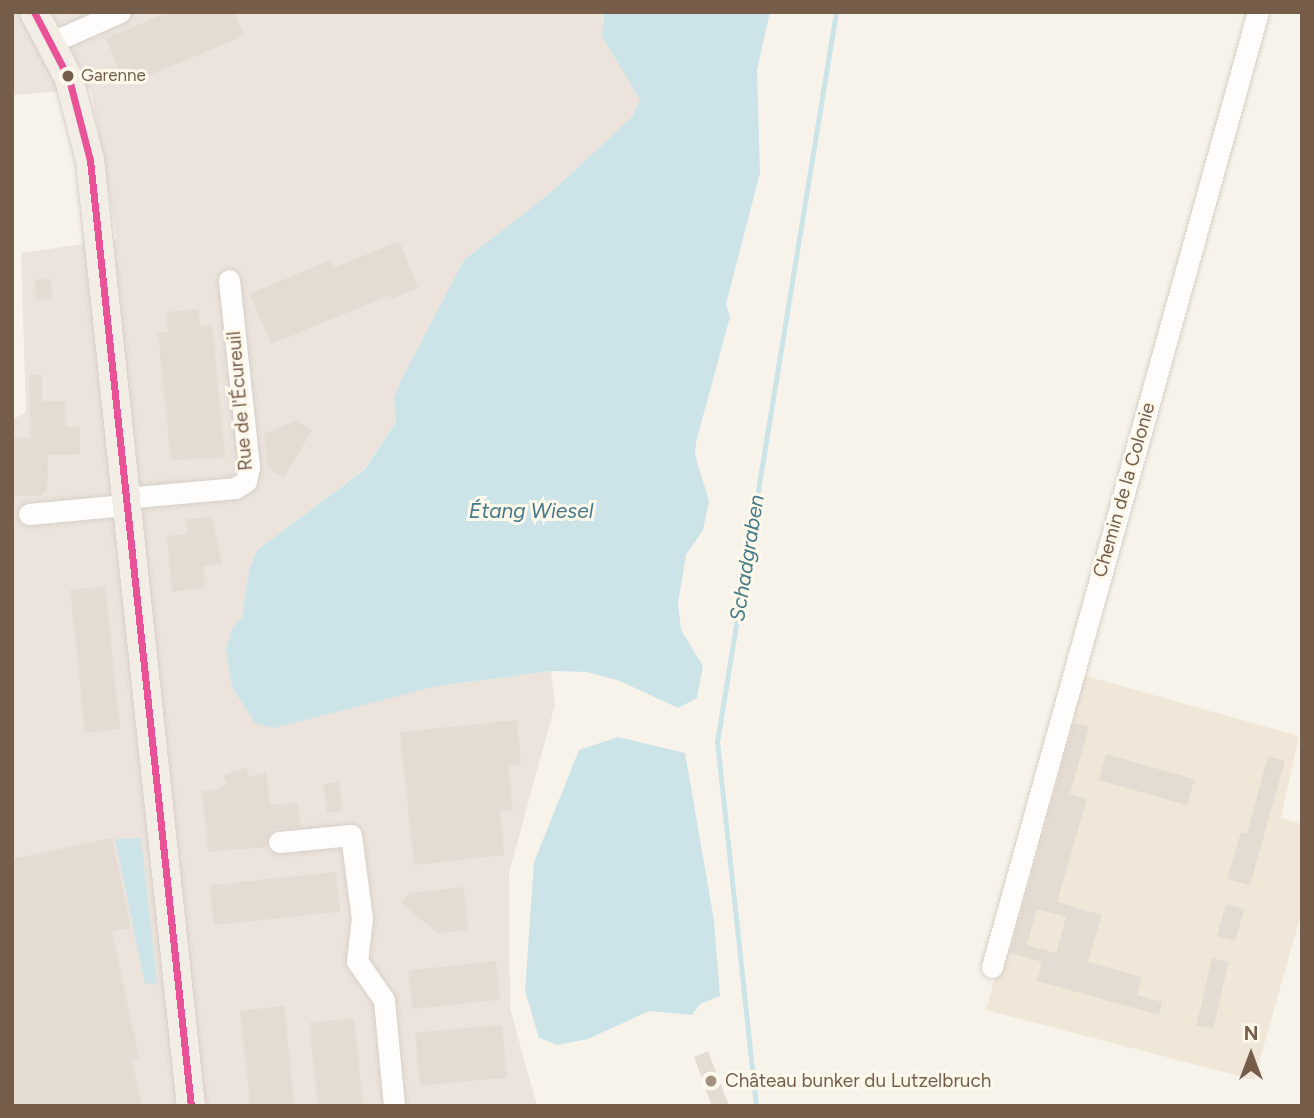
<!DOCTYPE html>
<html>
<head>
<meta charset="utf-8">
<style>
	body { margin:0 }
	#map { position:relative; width:1314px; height:1118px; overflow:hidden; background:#f7f3eb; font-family:Figtree,sans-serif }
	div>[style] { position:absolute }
	.residential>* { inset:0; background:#f0e7d8 }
	.industrial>* { inset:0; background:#ebe3dc }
	.water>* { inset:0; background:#cce4e8 }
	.stream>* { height:4.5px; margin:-2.25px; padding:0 2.25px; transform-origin:2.25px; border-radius:2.25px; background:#cce4e8 }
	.building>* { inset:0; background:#e4dcd2; transform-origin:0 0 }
	.roads { filter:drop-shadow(0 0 2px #d6d0c9) drop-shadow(0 0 2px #d6d0c9) }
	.minor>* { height:21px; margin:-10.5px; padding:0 10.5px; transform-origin:10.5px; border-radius:10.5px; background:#fefdfc }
	.major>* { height:28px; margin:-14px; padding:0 14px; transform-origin:14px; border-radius:14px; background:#f2eee5 }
	.bus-1>* { height:7px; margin:-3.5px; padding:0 3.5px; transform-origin:3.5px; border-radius:3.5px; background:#ea5297 }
	.dots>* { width:19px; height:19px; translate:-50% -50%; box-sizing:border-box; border:4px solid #fff9ec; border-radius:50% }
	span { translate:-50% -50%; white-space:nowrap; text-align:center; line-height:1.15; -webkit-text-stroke:6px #fff9ec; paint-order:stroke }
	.bus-label { font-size:17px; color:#765d4a }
	.left { translate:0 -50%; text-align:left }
	.street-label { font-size:19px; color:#765d4a }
	.poi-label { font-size:19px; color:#765d4a }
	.water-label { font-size:21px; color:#447a8a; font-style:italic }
	.frame { position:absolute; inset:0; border:14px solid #765d4a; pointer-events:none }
	.north { position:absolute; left:1216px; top:1020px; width:70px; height:70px; -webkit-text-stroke:5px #fff9ec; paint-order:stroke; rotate:0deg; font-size:19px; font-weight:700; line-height:28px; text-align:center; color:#765d4a }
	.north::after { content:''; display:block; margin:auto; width:24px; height:32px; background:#765d4a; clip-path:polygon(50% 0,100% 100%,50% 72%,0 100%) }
</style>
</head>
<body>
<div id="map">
	<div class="residential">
		<i style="clip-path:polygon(1079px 674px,1299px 736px,1281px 818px,1302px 824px,1302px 911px,1254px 1080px,986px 1010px)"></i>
	</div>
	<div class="industrial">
		<i style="clip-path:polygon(12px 12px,604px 12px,602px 22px,640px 100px,632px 117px,549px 194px,464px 260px,402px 378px,394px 398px,396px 422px,363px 470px,257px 550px,249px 570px,242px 617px,232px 629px,437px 686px,551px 671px,555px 705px,509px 873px,510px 1008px,537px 1106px,12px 1106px,12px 420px,26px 412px,21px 253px,117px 239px,91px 89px,12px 95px)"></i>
	</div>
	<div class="water">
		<i style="clip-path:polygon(604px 12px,770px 12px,757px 70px,760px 173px,726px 304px,730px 317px,696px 442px,695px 455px,709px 501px,703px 530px,686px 555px,678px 603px,681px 630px,703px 666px,697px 698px,678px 708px,620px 681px,587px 672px,551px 671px,437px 686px,274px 728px,255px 723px,232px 687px,226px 649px,232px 629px,242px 617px,249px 570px,257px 550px,364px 470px,396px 422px,394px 398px,402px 378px,464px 260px,549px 194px,632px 117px,640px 100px,602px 36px)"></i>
		<i style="clip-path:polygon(618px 737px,685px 753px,714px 920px,720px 996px,700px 1004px,692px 1015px,649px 1011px,588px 1039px,557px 1045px,539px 1038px,525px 991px,534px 862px,579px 750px)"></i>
		<i style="clip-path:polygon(141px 838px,157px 983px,145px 984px,115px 839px)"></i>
	</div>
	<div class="stream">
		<i style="left:756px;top:1106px;width:366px;rotate:-96.1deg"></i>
		<i style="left:717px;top:742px;width:740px;rotate:-80.74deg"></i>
	</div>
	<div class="building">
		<i style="clip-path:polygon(169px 12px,234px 12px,244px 36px,125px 85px,106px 38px)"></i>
		<i style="clip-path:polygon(399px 241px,418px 288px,392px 299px,390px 295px,271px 344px,250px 294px,330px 260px,334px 268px)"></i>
		<i style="left:51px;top:279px;width:21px;height:16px;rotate:87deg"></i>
		<i style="clip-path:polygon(198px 309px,200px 326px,212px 325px,225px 458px,171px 460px,158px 333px,168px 332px,166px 312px)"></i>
		<i style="clip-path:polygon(29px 375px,42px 375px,42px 402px,65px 401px,66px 427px,80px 427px,80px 454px,48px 455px,47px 491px,39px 496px,12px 496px,12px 438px,30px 438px)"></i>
		<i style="clip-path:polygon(295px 421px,312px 430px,284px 478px,268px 469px,264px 434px)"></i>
		<i style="clip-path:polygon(212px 517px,222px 564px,203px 566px,205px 588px,172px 592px,167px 536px,187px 534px,186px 519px)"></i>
		<i style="left:105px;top:586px;width:144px;height:35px;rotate:84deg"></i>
		<i style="clip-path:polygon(517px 720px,521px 765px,508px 766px,513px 810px,500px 812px,504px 855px,414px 865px,400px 732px)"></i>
		<i style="clip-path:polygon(evenodd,1074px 723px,1089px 727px,1070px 794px,1087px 799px,1057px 902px,1102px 915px,1088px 962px,1142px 977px,1137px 995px,1162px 1002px,1159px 1015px,1037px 981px,1042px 962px,1010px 953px,1074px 723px,1037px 909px,1066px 917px,1056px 953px,1027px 945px,1037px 909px)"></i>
		<i style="left:1106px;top:754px;width:92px;height:27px;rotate:16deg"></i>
		<i style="clip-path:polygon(1268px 756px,1285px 761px,1250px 885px,1227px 879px,1241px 832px,1247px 834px)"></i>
		<i style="clip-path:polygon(246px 768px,249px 777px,266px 772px,270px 805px,298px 802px,300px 827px,272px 829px,267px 847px,208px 852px,202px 791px,214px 790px,227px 784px,224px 775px)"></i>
		<i style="left:339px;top:782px;width:29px;height:16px;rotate:82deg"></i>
		<i style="clip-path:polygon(112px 838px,131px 928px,112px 932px,139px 1058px,132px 1060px,142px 1106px,12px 1106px,12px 859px)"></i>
		<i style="left:336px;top:872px;width:40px;height:127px;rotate:84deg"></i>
		<i style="clip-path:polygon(464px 887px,468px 930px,438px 933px,401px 903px,409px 893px)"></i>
		<i style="left:1226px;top:904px;width:19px;height:33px;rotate:16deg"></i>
		<i style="left:1212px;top:958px;width:17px;height:69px;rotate:13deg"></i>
		<i style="left:496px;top:961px;width:39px;height:88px;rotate:84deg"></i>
		<i style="left:284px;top:1006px;width:101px;height:44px;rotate:84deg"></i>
		<i style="left:354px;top:1018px;width:88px;height:45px;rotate:84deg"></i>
		<i style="left:502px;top:1025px;width:53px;height:87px;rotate:85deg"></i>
		<i style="clip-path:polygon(708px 1051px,729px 1106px,712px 1106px,694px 1057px)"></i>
	</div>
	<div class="roads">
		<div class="minor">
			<i style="left:52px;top:42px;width:74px;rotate:-23.8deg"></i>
			<i style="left:124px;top:498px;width:111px;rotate:-5.1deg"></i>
			<i style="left:235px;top:488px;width:13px;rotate:-32deg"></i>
			<i style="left:246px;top:481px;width:14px;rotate:-78deg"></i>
			<i style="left:249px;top:467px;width:188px;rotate:-96.1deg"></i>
			<i style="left:29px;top:514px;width:96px;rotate:-5.4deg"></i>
			<i style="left:279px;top:842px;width:72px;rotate:-5.6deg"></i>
			<i style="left:351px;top:835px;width:84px;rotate:82.5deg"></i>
			<i style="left:362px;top:918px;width:43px;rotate:96.6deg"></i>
			<i style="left:357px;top:961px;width:47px;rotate:55.3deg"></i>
			<i style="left:384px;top:1000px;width:106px;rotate:84.6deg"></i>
			<i style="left:992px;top:967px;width:991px;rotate:-74.44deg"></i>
		</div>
		<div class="major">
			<i style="left:34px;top:12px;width:76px;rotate:62.4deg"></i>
			<i style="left:69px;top:79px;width:84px;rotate:75.5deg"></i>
			<i style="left:90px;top:160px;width:951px;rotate:83.91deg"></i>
		</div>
	</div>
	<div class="bus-1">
		<i style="left:34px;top:12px;width:76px;rotate:62.4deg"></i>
		<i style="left:69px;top:79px;width:84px;rotate:75.5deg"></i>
		<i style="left:90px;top:160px;width:951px;rotate:83.91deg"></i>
	</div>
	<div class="dots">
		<i style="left:68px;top:76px;background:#765d4a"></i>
		<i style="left:711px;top:1081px;background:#a39282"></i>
	</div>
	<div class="bus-label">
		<span class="left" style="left:81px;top:76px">Garenne</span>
	</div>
	<div class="street-label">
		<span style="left:240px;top:401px;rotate:-95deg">Rue de l'Écureuil</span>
		<span style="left:1124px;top:490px;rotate:-74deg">Chemin de la Colonie</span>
	</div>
	<div class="poi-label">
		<span class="left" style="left:725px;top:1081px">Château bunker du Lutzelbruch</span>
	</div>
	<div class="water-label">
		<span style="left:531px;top:511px">Étang Wiesel</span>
		<span style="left:747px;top:558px;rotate:-81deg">Schadgraben</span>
	</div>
	<div class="frame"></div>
	<div class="north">N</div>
</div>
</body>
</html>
